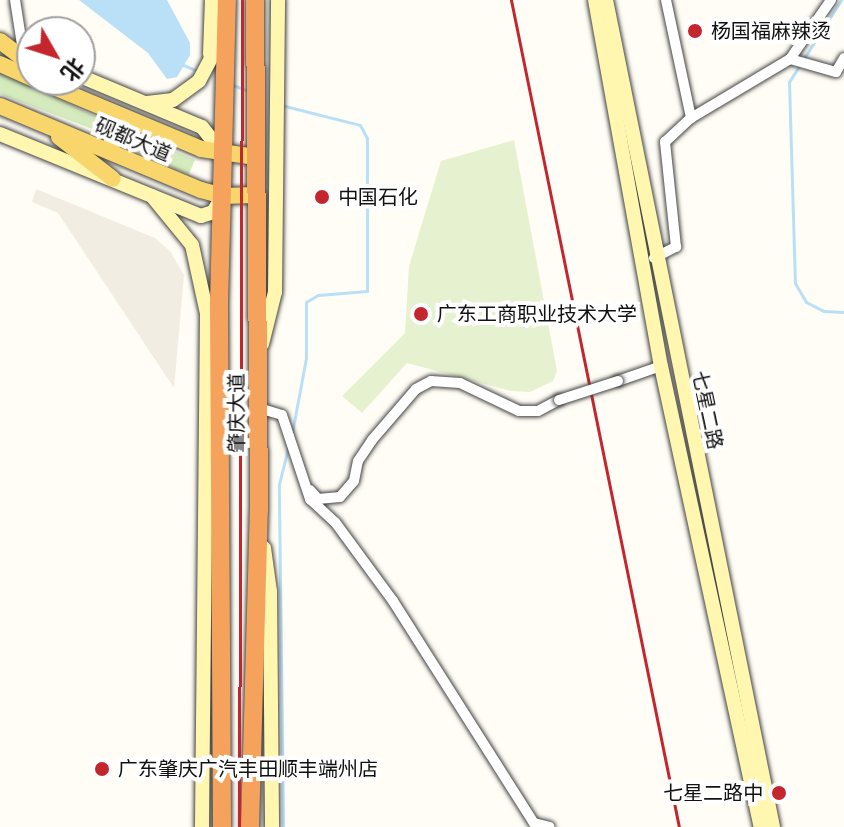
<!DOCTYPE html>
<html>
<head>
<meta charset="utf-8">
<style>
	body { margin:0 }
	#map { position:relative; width:844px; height:827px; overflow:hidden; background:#fffdf5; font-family:"Source Serif 4","Noto Sans SC",serif }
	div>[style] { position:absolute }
	.green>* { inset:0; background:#d5ebbd; transform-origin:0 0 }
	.pitch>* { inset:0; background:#e6f2cf }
	.plaza>* { inset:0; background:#f1ede2 }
	.water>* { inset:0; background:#b9e0f7 }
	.stream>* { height:3px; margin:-1.5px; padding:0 1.5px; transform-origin:1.5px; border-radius:1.5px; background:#b9e0f7 }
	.roads { filter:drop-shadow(0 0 2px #444) drop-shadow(0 0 2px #444) }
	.street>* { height:10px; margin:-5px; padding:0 5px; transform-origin:5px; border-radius:5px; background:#fff }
	.secondary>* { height:14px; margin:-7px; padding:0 7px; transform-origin:7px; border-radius:7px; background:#fff6b0 }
	.primary>* { height:16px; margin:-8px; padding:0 8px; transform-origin:8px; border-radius:8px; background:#f9d66b }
	.highway>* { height:18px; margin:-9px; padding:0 9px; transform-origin:9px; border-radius:9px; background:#f5a25d }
	.rail>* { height:3px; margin:-1.5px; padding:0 1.5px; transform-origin:1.5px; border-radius:1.5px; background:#c4262e }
	.bridges { filter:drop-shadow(0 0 2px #444) drop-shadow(0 0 2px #444) }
	.street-bridge>* { height:10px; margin:-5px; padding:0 5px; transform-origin:5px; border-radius:5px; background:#fff }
	.dots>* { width:22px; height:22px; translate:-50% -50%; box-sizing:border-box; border:4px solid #fff; border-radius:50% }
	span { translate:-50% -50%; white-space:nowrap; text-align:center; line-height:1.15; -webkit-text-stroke:8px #fff; paint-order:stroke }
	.poi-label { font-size:20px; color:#111 }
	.left { translate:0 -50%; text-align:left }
	.right { translate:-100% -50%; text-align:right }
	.street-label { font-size:20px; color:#111 }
	.north { position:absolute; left:16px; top:16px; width:80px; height:80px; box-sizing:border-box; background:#fff; border:2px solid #a0a0a0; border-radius:50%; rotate:129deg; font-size:22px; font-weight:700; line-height:32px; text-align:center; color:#111 }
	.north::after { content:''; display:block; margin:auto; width:28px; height:36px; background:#c4262e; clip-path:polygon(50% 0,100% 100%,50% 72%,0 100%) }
</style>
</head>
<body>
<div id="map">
	<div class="green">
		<i style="clip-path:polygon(0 71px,112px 124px,108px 135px,0 94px)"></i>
		<i style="left:125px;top:130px;width:76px;height:16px;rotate:23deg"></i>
	</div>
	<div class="pitch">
		<i style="clip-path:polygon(514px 140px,557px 371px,553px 381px,530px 392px,511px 391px,407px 363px,362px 413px,342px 396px,405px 333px,409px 266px,441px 161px)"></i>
	</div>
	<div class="plaza">
		<i style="clip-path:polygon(36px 189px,155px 238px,170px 251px,184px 275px,174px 388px,58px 213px,32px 202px)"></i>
	</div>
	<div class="water">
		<i style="clip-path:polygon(79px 0,167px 0,190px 43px,190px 55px,177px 77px,167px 79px,148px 53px)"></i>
	</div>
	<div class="stream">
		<i style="left:841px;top:0;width:97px;rotate:122.4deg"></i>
		<i style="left:789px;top:82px;width:201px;rotate:88.3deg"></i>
		<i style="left:795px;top:283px;width:22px;rotate:60deg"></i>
		<i style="left:806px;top:302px;width:20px;rotate:27deg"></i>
		<i style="left:824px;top:311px;width:20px;rotate:3deg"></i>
		<i style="left:181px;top:64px;width:21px;rotate:23deg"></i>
		<i style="left:233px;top:85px;width:16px;rotate:22deg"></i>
		<i style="left:281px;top:105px;width:81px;rotate:14.2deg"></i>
		<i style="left:360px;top:125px;width:15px;rotate:62deg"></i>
		<i style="left:367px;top:138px;width:153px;rotate:90deg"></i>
		<i style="left:367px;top:291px;width:49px;rotate:175.3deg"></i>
		<i style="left:318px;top:295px;width:14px;rotate:150deg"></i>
		<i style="left:306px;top:302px;width:56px;rotate:90deg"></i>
		<i style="left:306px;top:358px;width:76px;rotate:100.6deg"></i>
		<i style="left:283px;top:827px;width:343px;rotate:-90.7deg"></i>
		<i style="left:279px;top:484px;width:37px;rotate:-76deg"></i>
	</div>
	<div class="roads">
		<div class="street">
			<i style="left:15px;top:0;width:52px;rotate:81.1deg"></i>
			<i style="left:666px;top:0;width:121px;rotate:78deg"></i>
			<i style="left:790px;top:59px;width:48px;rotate:15.8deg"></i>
			<i style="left:836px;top:72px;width:16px;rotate:-60deg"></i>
			<i style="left:654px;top:258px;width:25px;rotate:-27deg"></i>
			<i style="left:676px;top:247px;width:106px;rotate:-96deg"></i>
			<i style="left:665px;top:142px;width:35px;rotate:-43deg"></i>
			<i style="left:691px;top:118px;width:115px;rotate:-30.8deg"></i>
			<i style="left:790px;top:59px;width:72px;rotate:-55.2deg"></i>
			<i style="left:618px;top:381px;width:46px;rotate:-19.2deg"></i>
			<i style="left:259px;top:408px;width:24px;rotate:17deg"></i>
			<i style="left:282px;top:415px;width:89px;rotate:71.6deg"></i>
			<i style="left:310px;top:499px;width:34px;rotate:43deg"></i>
			<i style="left:335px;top:522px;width:98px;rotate:53.7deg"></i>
			<i style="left:393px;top:601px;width:263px;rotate:57.6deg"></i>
			<i style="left:534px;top:823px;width:16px;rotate:14deg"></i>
			<i style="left:310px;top:490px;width:12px;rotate:48deg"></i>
			<i style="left:318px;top:499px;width:22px;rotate:-5deg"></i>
			<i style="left:340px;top:497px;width:21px;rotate:-49deg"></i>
			<i style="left:354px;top:481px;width:20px;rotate:-79deg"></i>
			<i style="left:358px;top:461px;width:25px;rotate:-56deg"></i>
			<i style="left:372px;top:440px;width:67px;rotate:-49.2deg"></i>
			<i style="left:416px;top:389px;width:17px;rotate:-28deg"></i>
			<i style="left:431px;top:381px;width:29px;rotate:4deg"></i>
			<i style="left:460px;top:383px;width:65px;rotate:25.4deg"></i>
			<i style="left:519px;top:411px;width:19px"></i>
			<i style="left:538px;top:411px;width:24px;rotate:-28deg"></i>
		</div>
		<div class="secondary">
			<i style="left:595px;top:0;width:372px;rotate:79.8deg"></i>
			<i style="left:661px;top:366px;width:472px;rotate:77.8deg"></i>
			<i style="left:606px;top:0;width:844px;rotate:78.58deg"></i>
			<i style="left:210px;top:54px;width:54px;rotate:-87.9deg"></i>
			<i style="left:80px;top:76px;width:132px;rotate:22.7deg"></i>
			<i style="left:202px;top:127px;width:37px;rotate:52deg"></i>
			<i style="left:147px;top:103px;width:26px;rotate:-7deg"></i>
			<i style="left:173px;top:100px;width:32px;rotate:-36deg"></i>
			<i style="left:199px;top:81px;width:60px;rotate:-62.2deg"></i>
			<i style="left:227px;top:28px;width:29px;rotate:-108deg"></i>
			<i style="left:0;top:134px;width:217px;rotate:22.2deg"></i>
			<i style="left:201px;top:216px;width:13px;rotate:-18deg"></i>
			<i style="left:213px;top:212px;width:19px;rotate:-58deg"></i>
			<i style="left:152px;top:196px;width:63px;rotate:50.8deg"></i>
			<i style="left:192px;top:245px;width:71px;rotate:77.7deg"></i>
			<i style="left:207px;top:314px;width:513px;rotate:90.56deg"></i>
			<i style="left:262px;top:344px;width:54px;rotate:-76deg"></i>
			<i style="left:275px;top:292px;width:292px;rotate:-89.4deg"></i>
			<i style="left:264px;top:548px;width:43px;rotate:82.1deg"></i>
			<i style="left:270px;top:591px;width:236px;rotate:89.5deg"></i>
		</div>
		<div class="primary">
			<i style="left:0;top:41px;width:40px;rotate:37deg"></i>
			<i style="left:0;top:64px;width:35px;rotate:24deg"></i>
			<i style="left:37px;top:80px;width:178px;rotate:22.8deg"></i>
			<i style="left:201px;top:149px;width:55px;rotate:8.4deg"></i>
			<i style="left:0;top:106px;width:218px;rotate:22.7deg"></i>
			<i style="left:201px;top:190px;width:23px;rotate:15deg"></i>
			<i style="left:223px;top:196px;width:32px;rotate:-2deg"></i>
			<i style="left:59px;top:137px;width:68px;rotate:37.9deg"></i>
			<i style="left:106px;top:149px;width:21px;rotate:-43deg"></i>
			<i style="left:121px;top:135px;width:19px;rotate:-90deg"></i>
		</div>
		<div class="highway">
			<i style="left:222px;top:827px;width:524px;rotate:-90.33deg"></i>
			<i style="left:219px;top:303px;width:303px;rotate:-88.5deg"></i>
			<i style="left:250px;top:827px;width:317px;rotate:-88.4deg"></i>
			<i style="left:259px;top:510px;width:510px;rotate:-90.45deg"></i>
		</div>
	</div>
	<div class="rail">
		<i style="left:511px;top:0;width:844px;rotate:78.52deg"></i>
		<i style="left:239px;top:827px;width:827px;rotate:-89.79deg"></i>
	</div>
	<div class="bridges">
		<div class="street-bridge">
			<i style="left:559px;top:400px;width:62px;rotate:-17.9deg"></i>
		</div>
	</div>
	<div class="dots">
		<i style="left:695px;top:31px;background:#c4262e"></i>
		<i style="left:322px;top:197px;background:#c4262e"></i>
		<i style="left:421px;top:314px;background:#c4262e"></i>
		<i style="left:102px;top:769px;background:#c4262e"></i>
		<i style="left:779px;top:793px;background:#c4262e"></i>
	</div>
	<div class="poi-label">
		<span class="left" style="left:711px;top:31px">杨国福麻辣烫</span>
		<span class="left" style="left:338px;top:197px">中国石化</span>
		<span class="left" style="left:437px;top:314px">广东工商职业技术大学</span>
		<span class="left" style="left:118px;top:769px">广东肇庆广汽丰田顺丰端州店</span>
		<span class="right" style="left:763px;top:793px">七星二路中</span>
	</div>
	<div class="street-label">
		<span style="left:133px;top:140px;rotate:23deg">砚都大道</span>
		<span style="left:707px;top:410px;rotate:78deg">七星二路</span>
		<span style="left:237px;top:413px;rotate:-90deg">肇庆大道</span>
	</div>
	<div class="north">北</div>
</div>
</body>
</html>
